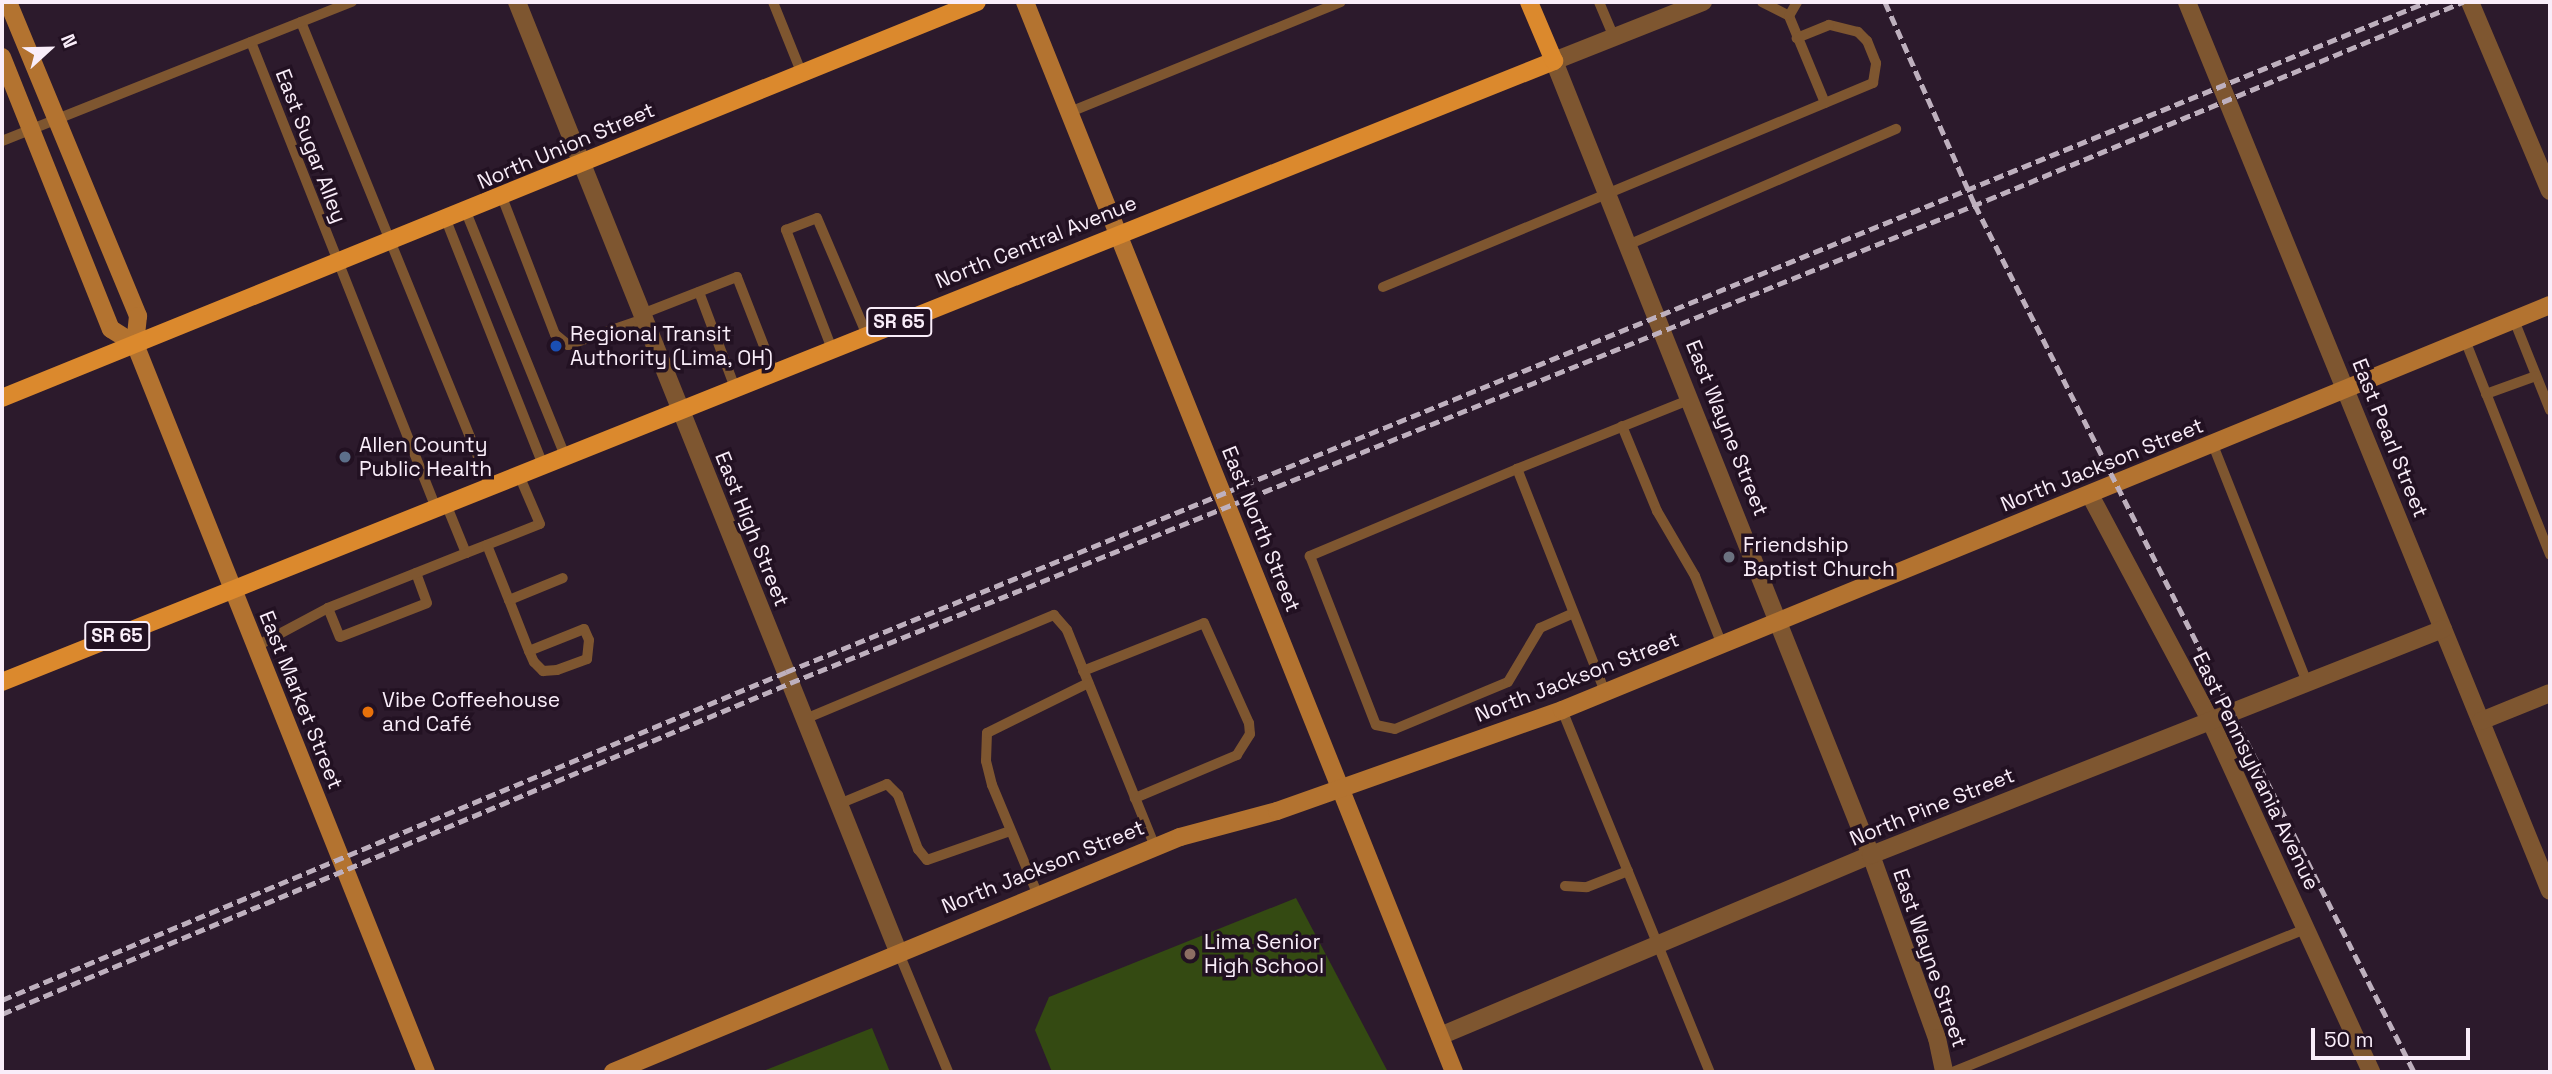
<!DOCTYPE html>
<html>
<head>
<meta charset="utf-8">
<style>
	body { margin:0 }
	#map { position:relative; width:2552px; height:1074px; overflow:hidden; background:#2c1a2c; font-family:"Space Grotesk",sans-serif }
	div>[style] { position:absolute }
	.green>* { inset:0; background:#344a12 }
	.lane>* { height:10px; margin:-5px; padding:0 5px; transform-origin:5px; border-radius:5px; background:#7e5630 }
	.street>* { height:18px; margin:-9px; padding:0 9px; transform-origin:9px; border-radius:9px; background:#7e5630 }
	.secondary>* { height:18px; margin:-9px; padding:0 9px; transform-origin:9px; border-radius:9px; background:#b37330 }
	.primary>* { height:18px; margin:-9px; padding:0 9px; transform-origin:9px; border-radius:9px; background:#db892d }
	.rail>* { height:5px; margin-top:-2.5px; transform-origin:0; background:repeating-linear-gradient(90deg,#beb0be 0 10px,transparent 0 15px) }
	.dots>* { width:19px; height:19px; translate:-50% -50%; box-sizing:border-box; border:4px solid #212; border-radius:50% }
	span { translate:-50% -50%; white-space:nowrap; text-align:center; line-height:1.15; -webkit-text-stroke:7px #212; paint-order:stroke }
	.shield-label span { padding:2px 5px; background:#212; border:2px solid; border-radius:5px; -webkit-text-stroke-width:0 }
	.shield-label { font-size:19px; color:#f9edf9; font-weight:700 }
	.street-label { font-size:21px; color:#f9edf9 }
	.poi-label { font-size:21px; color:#f9edf9 }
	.left { translate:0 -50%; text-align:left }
	.frame { position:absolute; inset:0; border:4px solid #f9edf9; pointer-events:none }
	.north { position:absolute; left:14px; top:14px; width:70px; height:70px; -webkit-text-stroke:5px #212; paint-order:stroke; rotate:68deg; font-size:19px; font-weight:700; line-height:28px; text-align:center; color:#f9edf9 }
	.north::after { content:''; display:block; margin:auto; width:24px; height:32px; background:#f9edf9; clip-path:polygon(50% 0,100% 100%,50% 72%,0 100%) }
	.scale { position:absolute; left:2311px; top:1028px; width:159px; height:32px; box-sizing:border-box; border:4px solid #f9edf9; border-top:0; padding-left:9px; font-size:21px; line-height:24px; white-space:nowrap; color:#f9edf9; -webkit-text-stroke:5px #212; paint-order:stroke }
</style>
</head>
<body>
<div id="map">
	<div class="green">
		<i style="clip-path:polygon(1296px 898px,1388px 1072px,1052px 1072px,1035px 1030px,1049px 997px)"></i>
		<i style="clip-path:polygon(872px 1028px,890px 1072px,761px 1072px)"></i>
	</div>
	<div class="lane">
		<i style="left:773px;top:2px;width:78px;rotate:68.1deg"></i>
		<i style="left:1599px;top:2px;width:38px;rotate:67deg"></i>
		<i style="left:1762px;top:2px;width:30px;rotate:27deg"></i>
		<i style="left:1789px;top:16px;width:94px;rotate:67.5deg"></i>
		<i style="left:1789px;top:16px;width:16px;rotate:-60deg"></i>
		<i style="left:301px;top:22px;width:501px;rotate:67.84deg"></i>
		<i style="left:251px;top:42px;width:501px;rotate:68.35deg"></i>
		<i style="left:1070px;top:112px;width:292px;rotate:-22.1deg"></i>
		<i style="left:2px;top:141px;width:377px;rotate:-21.7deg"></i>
		<i style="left:502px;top:197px;width:147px;rotate:68.9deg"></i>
		<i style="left:555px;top:334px;width:17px;rotate:40deg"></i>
		<i style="left:568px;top:345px;width:80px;rotate:-18.9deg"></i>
		<i style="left:466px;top:212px;width:263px;rotate:67.9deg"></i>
		<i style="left:446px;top:220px;width:261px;rotate:68.4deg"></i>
		<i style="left:1630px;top:244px;width:290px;rotate:-23.4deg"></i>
		<i style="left:1383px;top:287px;width:531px;rotate:-22.6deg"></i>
		<i style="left:1873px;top:83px;width:20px;rotate:-81deg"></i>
		<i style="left:1876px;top:63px;width:24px;rotate:-112deg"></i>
		<i style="left:1867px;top:41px;width:13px;rotate:-135deg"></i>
		<i style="left:1858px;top:32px;width:30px;rotate:-166deg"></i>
		<i style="left:1829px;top:25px;width:35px;rotate:158deg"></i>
		<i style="left:699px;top:292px;width:103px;rotate:69.4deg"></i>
		<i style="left:642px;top:314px;width:102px;rotate:-21.3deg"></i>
		<i style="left:737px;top:277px;width:102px;rotate:68.7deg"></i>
		<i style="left:2514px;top:320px;width:97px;rotate:68.2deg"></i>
		<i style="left:2465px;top:340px;width:231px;rotate:68.4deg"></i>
		<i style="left:832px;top:349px;width:128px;rotate:-111.1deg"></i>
		<i style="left:786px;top:230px;width:33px;rotate:-21deg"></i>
		<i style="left:817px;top:218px;width:127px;rotate:66.9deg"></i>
		<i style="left:2486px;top:394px;width:53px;rotate:-19.8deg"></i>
		<i style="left:1622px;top:426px;width:92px;rotate:67.6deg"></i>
		<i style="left:1657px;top:511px;width:75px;rotate:59.7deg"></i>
		<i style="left:1695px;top:576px;width:74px;rotate:68.6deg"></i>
		<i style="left:2213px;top:445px;width:256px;rotate:68.4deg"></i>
		<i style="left:1517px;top:469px;width:225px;rotate:157.2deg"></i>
		<i style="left:1310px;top:556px;width:181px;rotate:68.7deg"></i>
		<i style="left:1376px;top:725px;width:19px;rotate:12deg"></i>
		<i style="left:1395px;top:729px;width:122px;rotate:-22.6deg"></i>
		<i style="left:1508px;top:682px;width:63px;rotate:-59.3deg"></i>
		<i style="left:1540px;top:628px;width:36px;rotate:-24deg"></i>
		<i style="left:446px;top:504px;width:53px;rotate:67.8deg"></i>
		<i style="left:466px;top:553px;width:79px;rotate:-21.4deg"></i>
		<i style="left:540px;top:524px;width:56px;rotate:-113.3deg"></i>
		<i style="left:487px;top:545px;width:59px;rotate:68.2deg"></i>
		<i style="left:509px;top:600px;width:55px;rotate:68.6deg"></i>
		<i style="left:529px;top:651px;width:12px;rotate:66deg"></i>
		<i style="left:534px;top:662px;width:13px;rotate:45deg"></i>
		<i style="left:543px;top:671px;width:14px;rotate:-4deg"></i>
		<i style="left:557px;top:670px;width:32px;rotate:-20deg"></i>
		<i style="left:587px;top:659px;width:19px;rotate:-84deg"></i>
		<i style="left:589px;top:640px;width:12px;rotate:-114deg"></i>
		<i style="left:584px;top:629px;width:59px;rotate:158.2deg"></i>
		<i style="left:509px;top:600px;width:58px;rotate:-22.2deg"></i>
		<i style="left:328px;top:608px;width:31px;rotate:68deg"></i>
		<i style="left:340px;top:637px;width:93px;rotate:-21.3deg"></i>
		<i style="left:427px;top:603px;width:32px;rotate:-110deg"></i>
		<i style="left:255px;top:647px;width:83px;rotate:-28.1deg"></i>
		<i style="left:328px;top:608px;width:149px;rotate:-21.7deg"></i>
		<i style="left:1083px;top:671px;width:130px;rotate:-21.6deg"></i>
		<i style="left:1204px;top:623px;width:110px;rotate:65.8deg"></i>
		<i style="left:1249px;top:723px;width:11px;rotate:85deg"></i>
		<i style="left:1250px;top:734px;width:25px;rotate:122deg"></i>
		<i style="left:1237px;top:755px;width:111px;rotate:157.1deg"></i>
		<i style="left:1605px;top:692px;width:240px;rotate:-111.5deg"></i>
		<i style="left:1517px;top:469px;width:188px;rotate:-21.9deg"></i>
		<i style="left:1562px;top:710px;width:391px;rotate:67.8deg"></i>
		<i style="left:805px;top:719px;width:270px;rotate:-22.7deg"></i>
		<i style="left:1054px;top:615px;width:20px;rotate:49deg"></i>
		<i style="left:1067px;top:630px;width:234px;rotate:67.9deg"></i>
		<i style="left:839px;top:804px;width:52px;rotate:-22.6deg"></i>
		<i style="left:887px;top:784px;width:16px;rotate:45deg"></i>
		<i style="left:898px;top:795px;width:58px;rotate:69.7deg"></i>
		<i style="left:918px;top:849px;width:14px;rotate:51deg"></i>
		<i style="left:927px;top:860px;width:88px;rotate:-19.3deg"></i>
		<i style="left:1565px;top:886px;width:22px;rotate:3deg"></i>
		<i style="left:1587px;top:887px;width:44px;rotate:-21.3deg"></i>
		<i style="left:1037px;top:893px;width:117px;rotate:-112.6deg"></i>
		<i style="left:992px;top:785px;width:25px;rotate:-104deg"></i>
		<i style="left:986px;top:761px;width:28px;rotate:-88deg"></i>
		<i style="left:987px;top:733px;width:113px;rotate:-26.3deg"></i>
		<i style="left:898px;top:951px;width:131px;rotate:67.5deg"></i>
		<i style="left:1953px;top:1072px;width:381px;rotate:-22.1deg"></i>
	</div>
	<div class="street">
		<i style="left:517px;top:2px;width:1023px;rotate:68.13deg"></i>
		<i style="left:1703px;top:2px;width:160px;rotate:158.4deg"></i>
		<i style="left:1554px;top:61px;width:855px;rotate:68.24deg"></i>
		<i style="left:1871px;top:855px;width:195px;rotate:70.2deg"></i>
		<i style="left:1937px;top:1038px;width:35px;rotate:78deg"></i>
		<i style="left:2187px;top:2px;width:960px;rotate:67.79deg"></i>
		<i style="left:2470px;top:2px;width:205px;rotate:67.1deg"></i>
		<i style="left:2090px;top:495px;width:257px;rotate:61.9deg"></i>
		<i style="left:2211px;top:722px;width:385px;rotate:65.4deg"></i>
		<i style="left:2481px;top:721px;width:74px;rotate:-22.1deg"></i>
		<i style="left:1440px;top:1036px;width:467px;rotate:-22.8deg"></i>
		<i style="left:1871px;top:855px;width:615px;rotate:-21.56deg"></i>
	</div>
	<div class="secondary">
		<i style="left:8px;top:2px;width:340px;rotate:67.5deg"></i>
		<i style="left:138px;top:316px;width:28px;rotate:96deg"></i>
		<i style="left:135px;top:344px;width:784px;rotate:68.21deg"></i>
		<i style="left:1025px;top:2px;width:1153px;rotate:68.15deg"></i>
		<i style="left:2px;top:57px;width:293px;rotate:68.2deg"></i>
		<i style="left:111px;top:329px;width:28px;rotate:32deg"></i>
		<i style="left:613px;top:1072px;width:614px;rotate:-22.51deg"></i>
		<i style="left:1180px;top:837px;width:100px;rotate:-15deg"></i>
		<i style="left:1277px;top:811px;width:302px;rotate:-19.5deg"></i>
		<i style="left:1562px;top:710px;width:1068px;rotate:-22.29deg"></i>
	</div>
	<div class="primary">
		<i style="left:2px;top:398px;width:1052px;rotate:-22.1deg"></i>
		<i style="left:2px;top:682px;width:1672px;rotate:-21.81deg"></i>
		<i style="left:1554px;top:61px;width:64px;rotate:-113deg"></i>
	</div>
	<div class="rail">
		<i style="left:1885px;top:2px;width:222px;rotate:66.1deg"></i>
		<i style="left:1975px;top:205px;width:972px;rotate:63.14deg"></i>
		<i style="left:2px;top:1000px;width:850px;rotate:-22.7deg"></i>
		<i style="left:786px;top:672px;width:1773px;rotate:-22.21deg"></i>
		<i style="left:2px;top:1014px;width:855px;rotate:-22.78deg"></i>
		<i style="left:790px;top:683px;width:1291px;rotate:-21.97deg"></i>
		<i style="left:1987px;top:200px;width:516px;rotate:-22.59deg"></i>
	</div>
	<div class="dots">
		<i style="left:556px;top:346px;background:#1a4fb4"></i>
		<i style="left:345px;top:457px;background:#5c6f8a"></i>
		<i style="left:1729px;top:557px;background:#6b7280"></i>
		<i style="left:368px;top:712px;background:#e8710a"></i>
		<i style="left:1190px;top:954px;background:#8d6e63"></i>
	</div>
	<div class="shield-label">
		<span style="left:899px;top:322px">SR 65</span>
		<span style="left:117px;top:636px">SR 65</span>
	</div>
	<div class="street-label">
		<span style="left:311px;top:146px;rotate:69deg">East Sugar Alley</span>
		<span style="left:566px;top:146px;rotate:-23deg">North Union Street</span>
		<span style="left:1036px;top:242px;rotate:-22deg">North Central Avenue</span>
		<span style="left:1727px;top:428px;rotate:68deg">East Wayne Street</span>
		<span style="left:2390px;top:438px;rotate:68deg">East Pearl Street</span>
		<span style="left:2102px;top:465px;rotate:-22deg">North Jackson Street</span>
		<span style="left:752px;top:529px;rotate:68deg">East High Street</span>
		<span style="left:1261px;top:529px;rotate:68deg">East North Street</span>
		<span style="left:1577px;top:677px;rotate:-21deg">North Jackson Street</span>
		<span style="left:301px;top:700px;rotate:68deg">East Market Street</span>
		<span style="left:2256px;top:771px;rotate:64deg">East Pennsylvania Avenue</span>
		<span style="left:1932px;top:807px;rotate:-22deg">North Pine Street</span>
		<span style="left:1043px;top:867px;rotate:-22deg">North Jackson Street</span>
		<span style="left:1930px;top:958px;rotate:71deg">East Wayne Street</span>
	</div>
	<div class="poi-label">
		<span class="left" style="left:570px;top:346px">Regional Transit<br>Authority (Lima, OH)</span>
		<span class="left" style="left:359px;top:457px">Allen County<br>Public Health</span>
		<span class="left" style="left:1743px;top:557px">Friendship<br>Baptist Church</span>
		<span class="left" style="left:382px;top:712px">Vibe Coffeehouse<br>and Café</span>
		<span class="left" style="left:1204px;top:954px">Lima Senior<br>High School</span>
	</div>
	<div class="frame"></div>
	<div class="north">N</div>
	<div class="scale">50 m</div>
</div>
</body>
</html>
